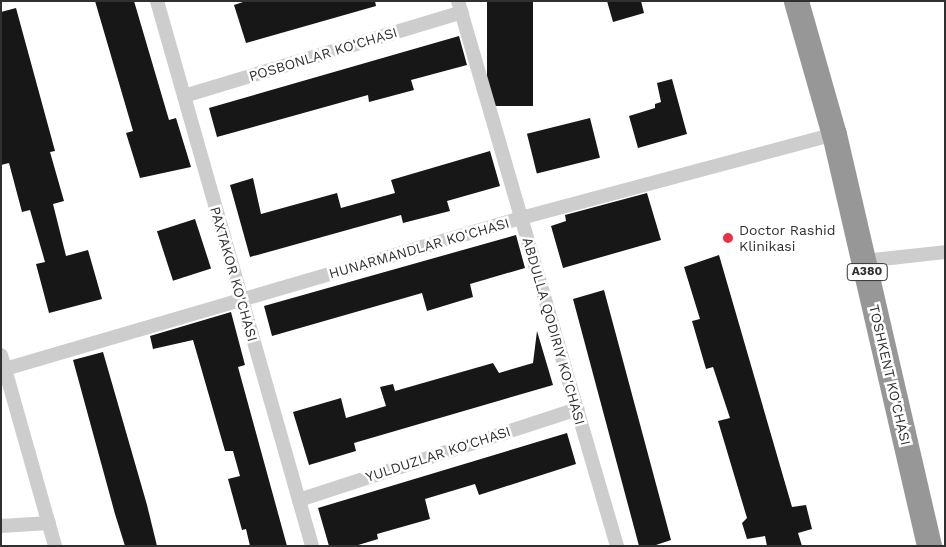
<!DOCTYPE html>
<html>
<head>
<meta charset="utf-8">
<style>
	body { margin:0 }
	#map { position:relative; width:946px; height:547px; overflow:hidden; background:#fff; font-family:"Work Sans",sans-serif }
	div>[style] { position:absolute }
	.building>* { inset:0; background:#171717; transform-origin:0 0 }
	.street>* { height:14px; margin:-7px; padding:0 7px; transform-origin:7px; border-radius:7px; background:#cdcdcd }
	.highway>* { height:25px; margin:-12.5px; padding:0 12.5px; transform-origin:12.5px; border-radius:12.5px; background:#979797 }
	.dots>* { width:14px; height:14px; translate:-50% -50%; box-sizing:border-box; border:2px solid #fff; border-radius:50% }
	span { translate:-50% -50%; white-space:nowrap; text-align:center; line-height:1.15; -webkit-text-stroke:5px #fff; paint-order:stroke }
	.shield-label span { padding:1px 4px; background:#fff; border:1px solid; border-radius:4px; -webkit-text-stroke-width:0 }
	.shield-label { font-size:12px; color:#303030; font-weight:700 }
	.street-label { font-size:14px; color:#303030 }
	.poi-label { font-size:14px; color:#303030 }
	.left { translate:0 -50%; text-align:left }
	.frame { position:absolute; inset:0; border:2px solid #303030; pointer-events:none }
</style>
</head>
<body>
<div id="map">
	<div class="building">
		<i style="clip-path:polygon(95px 1px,134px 1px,169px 120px,176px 118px,191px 167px,140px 178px,126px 133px,133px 131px)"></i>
		<i style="clip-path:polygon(246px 1px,375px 1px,376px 6px,246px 43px,234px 5px)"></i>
		<i style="left:487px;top:1px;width:46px;height:105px"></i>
		<i style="clip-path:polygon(607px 1px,641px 1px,644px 13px,613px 22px)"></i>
		<i style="clip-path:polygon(16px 8px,55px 151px,50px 152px,64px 201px,53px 204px,66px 256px,88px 250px,102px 299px,49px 313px,36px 264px,45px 262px,30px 210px,22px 212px,9px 163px,1px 165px,1px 12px)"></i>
		<i style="clip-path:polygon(459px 36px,467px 65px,411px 80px,414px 90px,369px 102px,368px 95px,217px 137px,209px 108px)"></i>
		<i style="clip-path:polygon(672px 79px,687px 134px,638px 148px,629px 116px,655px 108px,655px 104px,661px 102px,657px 83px)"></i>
		<i style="left:590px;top:118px;width:41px;height:65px;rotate:76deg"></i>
		<i style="clip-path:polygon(490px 151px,500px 186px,447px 201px,450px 211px,403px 223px,401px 215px,250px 257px,230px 185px,253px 178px,261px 214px,337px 193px,341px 208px,395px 193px,391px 180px)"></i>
		<i style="clip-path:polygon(647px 193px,661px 240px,563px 268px,551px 226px,566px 221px,565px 215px)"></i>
		<i style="left:195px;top:219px;width:52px;height:40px;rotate:72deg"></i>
		<i style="clip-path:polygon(516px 235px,525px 268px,470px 284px,473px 297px,427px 311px,422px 293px,272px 336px,264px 306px)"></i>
		<i style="clip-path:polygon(719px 255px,792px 507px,806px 505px,812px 529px,798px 533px,802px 546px,767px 546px,765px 536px,747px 539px,742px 523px,747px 518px,718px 421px,730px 418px,713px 367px,706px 369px,692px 321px,700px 319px,684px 267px)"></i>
		<i style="clip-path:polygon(604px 290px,671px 540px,653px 546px,639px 546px,573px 299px)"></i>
		<i style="clip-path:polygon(231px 312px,245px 365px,238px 367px,287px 546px,250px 546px,246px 529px,242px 530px,228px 479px,240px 476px,233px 451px,225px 451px,193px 340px,153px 349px,150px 336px)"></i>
		<i style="clip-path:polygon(537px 331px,553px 385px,354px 443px,356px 451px,309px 465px,293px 412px,341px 398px,346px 418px,386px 406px,380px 387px,393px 384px,395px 391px,493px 363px,499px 373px,533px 363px)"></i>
		<i style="clip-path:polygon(103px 352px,147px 505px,157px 546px,125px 546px,115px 514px,73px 360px)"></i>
		<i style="clip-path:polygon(567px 433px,576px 464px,479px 495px,475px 484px,425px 499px,430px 519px,377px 534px,378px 539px,355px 546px,329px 546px,318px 508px)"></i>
	</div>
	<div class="street">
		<i style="left:157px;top:1px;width:567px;rotate:74.12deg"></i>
		<i style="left:458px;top:1px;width:568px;rotate:73.74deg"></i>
		<i style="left:184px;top:96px;width:290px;rotate:-16.8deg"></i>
		<i style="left:864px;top:261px;width:81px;rotate:-6.3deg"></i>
		<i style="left:1px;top:355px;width:198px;rotate:74.2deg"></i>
		<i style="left:5px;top:369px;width:538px;rotate:-16.31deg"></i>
		<i style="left:521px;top:218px;width:324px;rotate:-15deg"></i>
		<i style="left:299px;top:500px;width:293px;rotate:-18.1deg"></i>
		<i style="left:1px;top:526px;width:48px;rotate:-3.6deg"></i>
	</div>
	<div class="highway">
		<i style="left:796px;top:1px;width:138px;rotate:74.1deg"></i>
		<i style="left:834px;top:134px;width:423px;rotate:77deg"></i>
	</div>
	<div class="dots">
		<i style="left:728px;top:238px;background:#e83247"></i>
	</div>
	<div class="shield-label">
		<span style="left:867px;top:272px">A380</span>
	</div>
	<div class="street-label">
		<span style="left:323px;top:54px;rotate:-17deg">POSBONLAR KO'CHASI</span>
		<span style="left:419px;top:248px;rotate:-16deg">HUNARMANDLAR KO'CHASI</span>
		<span style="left:234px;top:274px;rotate:74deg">PAXTAKOR KO'CHASI</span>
		<span style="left:554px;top:331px;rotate:74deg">ABDULLA QODIRIY KO'CHASI</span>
		<span style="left:890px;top:375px;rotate:77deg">TOSHKENT KO'CHASI</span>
		<span style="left:438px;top:454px;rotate:-18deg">YULDUZLAR KO'CHASI</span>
	</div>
	<div class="poi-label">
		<span class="left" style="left:739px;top:238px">Doctor Rashid<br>Klinikasi</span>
	</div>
	<div class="frame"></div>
</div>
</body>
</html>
